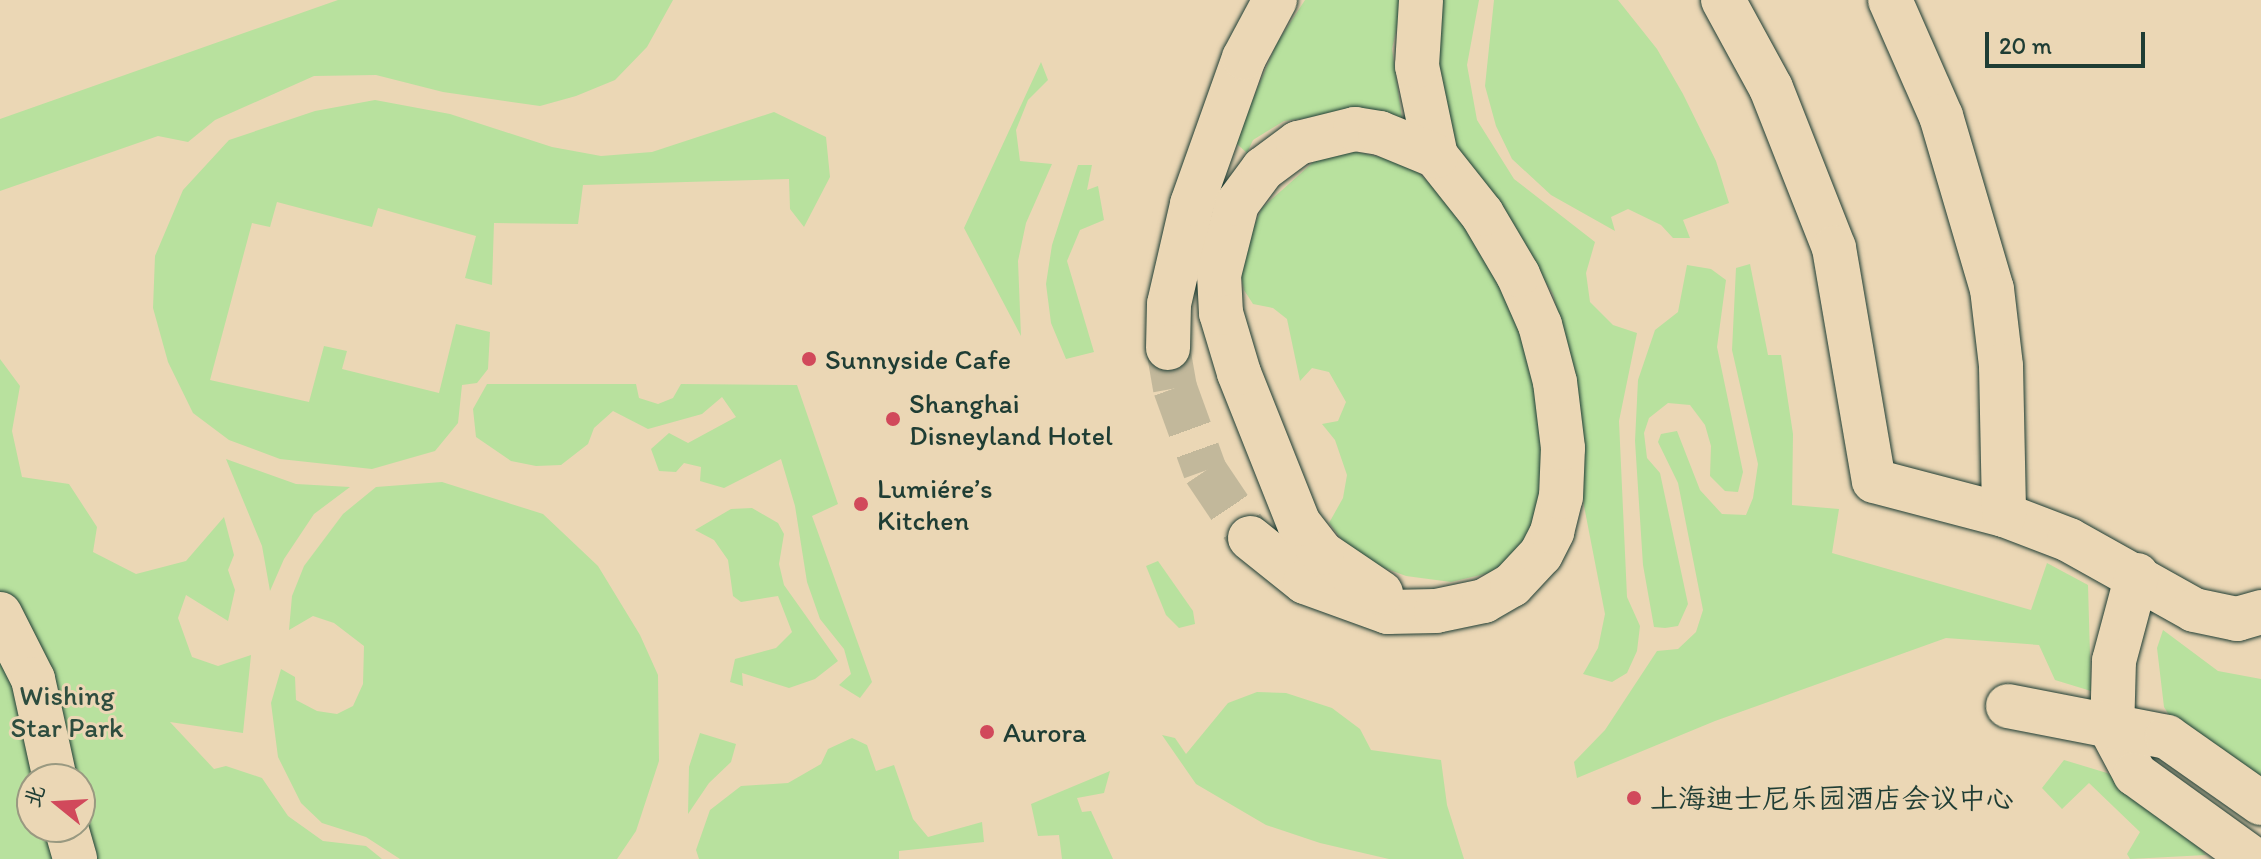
<!DOCTYPE html>
<html>
<head>
<meta charset="utf-8">
<style>
	body { margin:0 }
	#map { position:relative; width:2261px; height:859px; overflow:hidden; background:#ebd7b5; font-family:Itim,"LXGW WenKai TC",sans-serif }
	div>[style] { position:absolute }
	.green>* { inset:0; background:#b8e19e }
	.minor-tunnel>* { height:44px; margin-top:-22px; transform-origin:0; background:repeating-linear-gradient(90deg,#c2b89b 0 44px,transparent 0 66px) }
	.roads { filter:drop-shadow(0 0 2px #1f3d34) drop-shadow(0 0 2px #1f3d34) }
	.minor>* { height:44px; margin:-22px; padding:0 22px; transform-origin:22px; border-radius:22px; background:#ebd7b5 }
	.dots>* { width:22px; height:22px; translate:-50% -50%; box-sizing:border-box; border:4px solid #ebd7b5; border-radius:50% }
	span { translate:-50% -50%; white-space:nowrap; text-align:center; line-height:1.15; -webkit-text-stroke:6px #ebd7b5; paint-order:stroke }
	.poi-label { font-size:28px; color:#1f3d34 }
	.left { translate:0 -50%; text-align:left }
	.park-label { font-size:28px; color:#2e4d3f }
	.north { position:absolute; left:16px; top:763px; width:80px; height:80px; box-sizing:border-box; background:#ebd7b5; border:2px solid #999981; border-radius:50%; rotate:288deg; font-size:22px; font-weight:700; line-height:32px; text-align:center; color:#1f3d34 }
	.north::after { content:''; display:block; margin:auto; width:28px; height:36px; background:#d1495b; clip-path:polygon(50% 0,100% 100%,50% 72%,0 100%) }
	.scale { position:absolute; left:1985px; top:32px; width:160px; height:36px; box-sizing:border-box; border:4px solid #1f3d34; border-top:0; padding-left:10px; font-size:24px; line-height:28px; white-space:nowrap; color:#1f3d34; -webkit-text-stroke:6px #ebd7b5; paint-order:stroke }
</style>
</head>
<body>
<div id="map">
	<div class="green">
		<i style="clip-path:polygon(338px 0,673px 0,647px 47px,615px 80px,576px 96px,540px 106px,443px 92px,376px 75px,314px 76px,215px 120px,188px 142px,158px 136px,0 191px,0 119px)"></i>
		<i style="clip-path:polygon(1305px 0,1403px 0,1392px 49px,1402px 118px,1361px 111px,1284px 121px,1253px 140px,1247px 153px,1237px 144px,1246px 115px,1277px 43px)"></i>
		<i style="clip-path:polygon(1439px 0,1479px 0,1467px 65px,1477px 120px,1514px 179px,1595px 242px,1586px 273px,1590px 302px,1613px 325px,1637px 333px,1619px 421px,1627px 597px,1640px 626px,1637px 651px,1627px 673px,1612px 682px,1583px 674px,1598px 648px,1605px 614px,1584px 506px,1567px 349px,1553px 294px,1490px 192px,1449px 138px,1428px 62px)"></i>
		<i style="clip-path:polygon(1494px 0,1618px 0,1657px 49px,1683px 94px,1716px 161px,1729px 203px,1683px 220px,1690px 238px,1673px 238px,1661px 225px,1628px 209px,1611px 217px,1615px 231px,1551px 195px,1512px 159px,1496px 126px,1485px 86px)"></i>
		<i style="clip-path:polygon(1041px 62px,1048px 80px,1028px 100px,1016px 130px,1020px 161px,1052px 164px,1026px 223px,1018px 261px,1021px 336px,964px 228px)"></i>
		<i style="clip-path:polygon(375px 100px,450px 114px,552px 147px,601px 156px,652px 152px,774px 112px,826px 137px,830px 177px,804px 227px,790px 209px,789px 179px,583px 185px,578px 224px,494px 223px,492px 285px,465px 278px,476px 236px,378px 208px,372px 227px,277px 202px,270px 227px,252px 223px,210px 380px,309px 402px,324px 346px,347px 351px,342px 369px,439px 393px,456px 324px,490px 332px,488px 369px,477px 383px,462px 385px,458px 423px,435px 451px,372px 469px,280px 459px,229px 440px,193px 413px,168px 362px,153px 308px,155px 256px,183px 190px,229px 140px,315px 111px)"></i>
		<i style="clip-path:polygon(1348px 150px,1410px 164px,1448px 202px,1506px 283px,1537px 377px,1544px 480px,1537px 520px,1521px 551px,1489px 573px,1451px 582px,1406px 576px,1363px 560px,1342px 540px,1329px 523px,1343px 498px,1347px 475px,1335px 440px,1322px 424px,1338px 421px,1346px 402px,1329px 372px,1312px 368px,1300px 381px,1287px 319px,1273px 308px,1253px 304px,1244px 290px,1240px 272px,1246px 244px,1262px 208px,1318px 158px)"></i>
		<i style="clip-path:polygon(1078px 165px,1092px 165px,1087px 190px,1098px 186px,1104px 220px,1080px 230px,1067px 261px,1094px 352px,1066px 359px,1051px 323px,1046px 284px,1052px 245px)"></i>
		<i style="clip-path:polygon(1750px 264px,1768px 355px,1781px 355px,1793px 434px,1792px 505px,1839px 509px,1832px 553px,2031px 610px,2047px 563px,2088px 585px,2091px 691px,2055px 680px,2039px 645px,1946px 638px,1715px 721px,1577px 778px,1574px 762px,1605px 730px,1657px 651px,1678px 649px,1696px 632px,1703px 610px,1678px 483px,1658px 442px,1661px 434px,1677px 431px,1700px 490px,1722px 514px,1746px 515px,1753px 498px,1758px 464px,1732px 350px,1736px 268px)"></i>
		<i style="clip-path:polygon(1687px 265px,1711px 269px,1726px 280px,1717px 347px,1743px 472px,1738px 492px,1725px 491px,1710px 476px,1711px 446px,1705px 425px,1690px 405px,1668px 403px,1649px 418px,1644px 433px,1647px 458px,1660px 473px,1688px 604px,1678px 626px,1665px 628px,1654px 627px,1643px 565px,1635px 441px,1638px 380px,1655px 330px,1678px 312px)"></i>
		<i style="clip-path:polygon(evenodd,0 359px,20px 386px,12px 431px,22px 477px,69px 484px,97px 527px,93px 552px,136px 574px,186px 561px,224px 517px,234px 555px,228px 570px,235px 590px,228px 621px,186px 595px,178px 618px,192px 657px,218px 666px,251px 655px,243px 733px,170px 722px,214px 769px,226px 766px,262px 778px,288px 816px,323px 841px,366px 846px,382px 859px,0 859px,0 359px,32px 779px,80px 779px,80px 827px,32px 827px,32px 779px)"></i>
		<i style="clip-path:polygon(487px 384px,636px 384px,639px 398px,658px 404px,673px 398px,681px 384px,797px 385px,838px 504px,812px 516px,872px 682px,860px 698px,839px 685px,851px 674px,844px 649px,820px 619px,807px 582px,795px 506px,781px 459px,724px 488px,700px 481px,701px 467px,684px 463px,676px 472px,659px 471px,651px 449px,669px 433px,688px 443px,736px 417px,722px 397px,702px 414px,648px 429px,613px 411px,594px 428px,588px 444px,561px 465px,536px 466px,511px 461px,476px 437px,473px 409px)"></i>
		<i style="clip-path:polygon(226px 459px,296px 484px,350px 487px,314px 514px,284px 559px,270px 591px,262px 546px)"></i>
		<i style="clip-path:polygon(442px 482px,543px 514px,598px 566px,640px 635px,658px 675px,659px 761px,636px 831px,617px 859px,400px 859px,366px 837px,322px 823px,301px 803px,278px 757px,271px 703px,281px 669px,295px 677px,296px 700px,317px 711px,337px 714px,353px 706px,363px 684px,364px 646px,334px 623px,313px 616px,289px 630px,292px 596px,304px 566px,343px 514px,376px 487px)"></i>
		<i style="clip-path:polygon(752px 508px,778px 523px,784px 534px,779px 564px,784px 585px,838px 661px,815px 679px,789px 688px,742px 673px,743px 686px,730px 682px,735px 659px,776px 648px,792px 632px,778px 596px,741px 602px,733px 596px,728px 560px,714px 540px,695px 530px,731px 509px)"></i>
		<i style="clip-path:polygon(1158px 561px,1193px 611px,1195px 624px,1179px 628px,1166px 615px,1146px 566px)"></i>
		<i style="clip-path:polygon(2163px 630px,2218px 671px,2261px 679px,2261px 786px,2174px 723px,2164px 707px,2157px 648px)"></i>
		<i style="clip-path:polygon(1257px 692px,1286px 693px,1332px 708px,1360px 729px,1371px 750px,1441px 760px,1447px 805px,1464px 859px,1389px 859px,1320px 843px,1266px 825px,1196px 784px,1162px 735px,1175px 738px,1186px 754px,1228px 703px)"></i>
		<i style="clip-path:polygon(700px 733px,736px 744px,731px 762px,709px 783px,688px 814px,689px 767px)"></i>
		<i style="clip-path:polygon(852px 738px,867px 745px,876px 771px,894px 765px,913px 819px,928px 837px,982px 822px,984px 842px,899px 851px,899px 859px,699px 859px,696px 850px,710px 810px,741px 786px,788px 783px,821px 764px,828px 749px)"></i>
		<i style="clip-path:polygon(2064px 760px,2107px 773px,2135px 790px,2175px 821px,2206px 855px,2130px 859px,2127px 854px,2140px 832px,2089px 783px,2062px 809px,2042px 788px)"></i>
		<i style="clip-path:polygon(1110px 771px,1104px 793px,1077px 798px,1082px 812px,1091px 811px,1113px 859px,1062px 859px,1059px 835px,1038px 836px,1031px 804px)"></i>
	</div>
	<div class="minor-tunnel">
		<i style="left:1168px;top:348px;width:41px;rotate:80.1deg"></i>
		<i style="left:1175px;top:388px;width:88px;rotate:70.1deg"></i>
		<i style="left:1205px;top:471px;width:81px;rotate:56.1deg"></i>
	</div>
	<div class="roads">
		<div class="minor">
			<i style="left:1723px;top:0;width:100px;rotate:61.4deg"></i>
			<i style="left:1771px;top:88px;width:172px;rotate:68.5deg"></i>
			<i style="left:1834px;top:248px;width:236px;rotate:80.3deg"></i>
			<i style="left:1874px;top:481px;width:134px;rotate:14.7deg"></i>
			<i style="left:2004px;top:515px;width:70px;rotate:21deg"></i>
			<i style="left:2069px;top:540px;width:143px;rotate:29.2deg"></i>
			<i style="left:2194px;top:610px;width:44px;rotate:11.8deg"></i>
			<i style="left:2237px;top:619px;width:25px;rotate:-16deg"></i>
			<i style="left:1890px;top:0;width:127px;rotate:66.3deg"></i>
			<i style="left:1941px;top:116px;width:180px;rotate:73.6deg"></i>
			<i style="left:1992px;top:289px;width:78px;rotate:83.3deg"></i>
			<i style="left:2001px;top:366px;width:149px;rotate:88.8deg"></i>
			<i style="left:1168px;top:348px;width:44px;rotate:-88.7deg"></i>
			<i style="left:1169px;top:304px;width:103px;rotate:-77deg"></i>
			<i style="left:1192px;top:204px;width:155px;rotate:-70.4deg"></i>
			<i style="left:1244px;top:58px;width:66px;rotate:-61.9deg"></i>
			<i style="left:1250px;top:538px;width:70px;rotate:38.7deg"></i>
			<i style="left:1305px;top:582px;width:88px;rotate:19.9deg"></i>
			<i style="left:1388px;top:612px;width:48px;rotate:-1.2deg"></i>
			<i style="left:1436px;top:611px;width:49px;rotate:-11.8deg"></i>
			<i style="left:1484px;top:601px;width:32px;rotate:-30deg"></i>
			<i style="left:1512px;top:585px;width:42px;rotate:-46.9deg"></i>
			<i style="left:1541px;top:554px;width:25px;rotate:-63deg"></i>
			<i style="left:1552px;top:532px;width:36px;rotate:-76deg"></i>
			<i style="left:1561px;top:497px;width:49px;rotate:-87.7deg"></i>
			<i style="left:1563px;top:448px;width:66px;rotate:-96.9deg"></i>
			<i style="left:1555px;top:382px;width:59px;rotate:-104.7deg"></i>
			<i style="left:1540px;top:325px;width:55px;rotate:-113.7deg"></i>
			<i style="left:1518px;top:275px;width:71px;rotate:-120.5deg"></i>
			<i style="left:1482px;top:214px;width:74px;rotate:-128.4deg"></i>
			<i style="left:1436px;top:156px;width:92px;rotate:-101.9deg"></i>
			<i style="left:1417px;top:66px;width:66px;rotate:-86.5deg"></i>
			<i style="left:2137px;top:575px;width:89px;rotate:105deg"></i>
			<i style="left:2114px;top:661px;width:70px;rotate:91.6deg"></i>
			<i style="left:2112px;top:731px;width:49px;rotate:61.9deg"></i>
			<i style="left:2135px;top:774px;width:145px;rotate:35.8deg"></i>
			<i style="left:1381px;top:593px;width:71px;rotate:-145.9deg"></i>
			<i style="left:1322px;top:553px;width:37px;rotate:-128deg"></i>
			<i style="left:1299px;top:524px;width:162px;rotate:-111.7deg"></i>
			<i style="left:1239px;top:373px;width:63px;rotate:-106.7deg"></i>
			<i style="left:1221px;top:313px;width:38px;rotate:-93deg"></i>
			<i style="left:1219px;top:275px;width:73px;rotate:-75.8deg"></i>
			<i style="left:1237px;top:204px;width:44px;rotate:-53.4deg"></i>
			<i style="left:1263px;top:169px;width:44px;rotate:-36.6deg"></i>
			<i style="left:1298px;top:143px;width:59px;rotate:-13.8deg"></i>
			<i style="left:1355px;top:129px;width:25px;rotate:9deg"></i>
			<i style="left:1380px;top:133px;width:61px;rotate:22.3deg"></i>
			<i style="left:0;top:614px;width:73px;rotate:63.1deg"></i>
			<i style="left:33px;top:679px;width:102px;rotate:77.6deg"></i>
			<i style="left:2008px;top:706px;width:162px;rotate:11deg"></i>
			<i style="left:2167px;top:737px;width:115px;rotate:35.1deg"></i>
			<i style="left:66px;top:827px;width:33px;rotate:74deg"></i>
		</div>
	</div>
	<div class="dots">
		<i style="left:809px;top:359px;background:#d1495b"></i>
		<i style="left:893px;top:419px;background:#d1495b"></i>
		<i style="left:861px;top:504px;background:#d1495b"></i>
		<i style="left:987px;top:732px;background:#d1495b"></i>
		<i style="left:1634px;top:798px;background:#d1495b"></i>
	</div>
	<div class="poi-label">
		<span class="left" style="left:825px;top:359px">Sunnyside Cafe</span>
		<span class="left" style="left:909px;top:419px">Shanghai<br>Disneyland Hotel</span>
		<span class="left" style="left:877px;top:504px">Lumiére’s<br>Kitchen</span>
		<span class="left" style="left:1003px;top:732px">Aurora</span>
		<span class="left" style="left:1650px;top:798px">上海迪士尼乐园酒店会议中心</span>
	</div>
	<div class="park-label">
		<span style="left:67px;top:711px">Wishing<br>Star Park</span>
	</div>
	<div class="north">北</div>
	<div class="scale">20 m</div>
</div>
</body>
</html>
